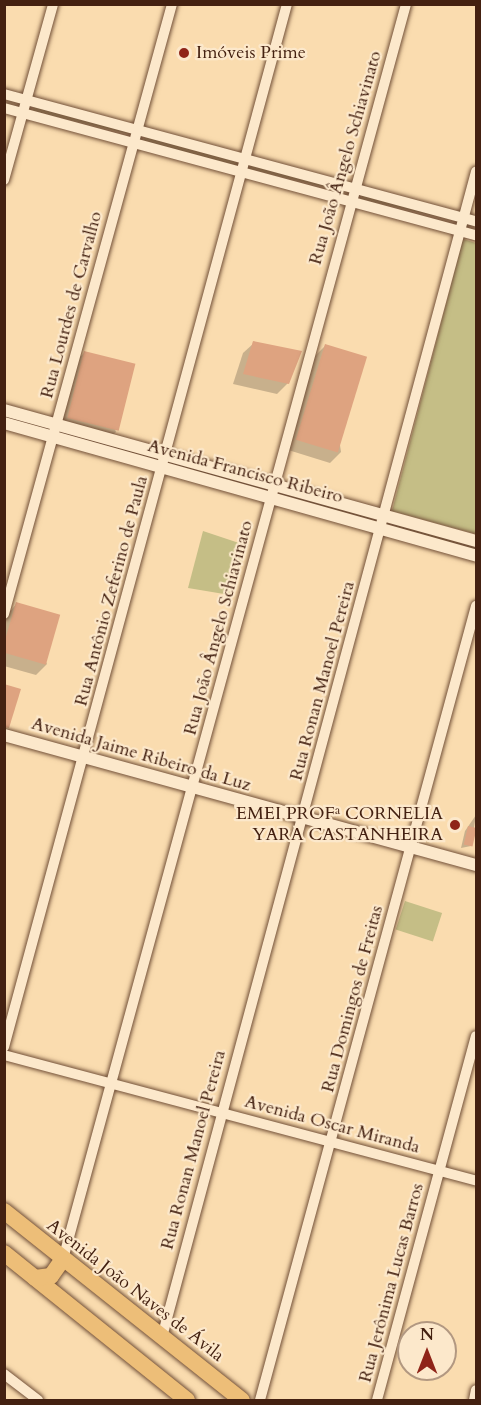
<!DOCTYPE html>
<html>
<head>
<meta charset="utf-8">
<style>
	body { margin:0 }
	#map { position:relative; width:481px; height:1405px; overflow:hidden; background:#fadcaf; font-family:Cardo,serif }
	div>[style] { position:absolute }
	.green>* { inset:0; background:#c5be86; transform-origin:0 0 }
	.shadow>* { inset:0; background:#0003 }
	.building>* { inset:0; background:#dea380; transform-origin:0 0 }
	.roads { filter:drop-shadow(0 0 2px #725038) drop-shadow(0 0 2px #725038) }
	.minor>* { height:10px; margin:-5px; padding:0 5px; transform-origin:5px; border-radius:5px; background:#fce8cb }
	.tertiary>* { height:12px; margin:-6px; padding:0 6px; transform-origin:6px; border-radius:6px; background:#fce8cb }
	.primary>* { height:16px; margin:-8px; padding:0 8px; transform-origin:8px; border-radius:8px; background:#edbe78 }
	.dots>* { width:16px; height:16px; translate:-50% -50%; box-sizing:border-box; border:3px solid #fce8cb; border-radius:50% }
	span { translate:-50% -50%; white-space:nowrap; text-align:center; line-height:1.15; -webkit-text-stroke:4.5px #fce8cb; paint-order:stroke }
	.poi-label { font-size:18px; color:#442111 }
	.left { translate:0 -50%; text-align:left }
	.right { translate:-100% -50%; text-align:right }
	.street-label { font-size:18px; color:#442111 }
	.frame { position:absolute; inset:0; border:6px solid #442111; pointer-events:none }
	.north { position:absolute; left:397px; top:1321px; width:60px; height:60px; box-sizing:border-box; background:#fce8cb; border:2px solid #b29881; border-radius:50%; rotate:0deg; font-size:16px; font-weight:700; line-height:24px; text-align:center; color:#442111 }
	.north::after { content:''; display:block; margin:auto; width:21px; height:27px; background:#8f2418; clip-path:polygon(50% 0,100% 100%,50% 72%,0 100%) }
</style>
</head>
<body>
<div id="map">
	<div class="green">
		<i style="clip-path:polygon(34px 106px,128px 130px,129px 134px,33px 111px)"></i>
		<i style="left:145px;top:136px;width:97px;height:6px;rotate:15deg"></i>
		<i style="clip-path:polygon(251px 164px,345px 191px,345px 192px,250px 169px)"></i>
		<i style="clip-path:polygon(363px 194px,457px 221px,361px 199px)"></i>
		<i style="clip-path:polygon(463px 239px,476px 243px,476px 534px,392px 511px)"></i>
		<i style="clip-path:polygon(173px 462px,268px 489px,171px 465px)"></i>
		<i style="clip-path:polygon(282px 490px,375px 516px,376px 520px,281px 496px)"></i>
		<i style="clip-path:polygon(395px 522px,476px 542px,476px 551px,393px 528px)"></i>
		<i style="clip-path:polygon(203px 531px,248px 546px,230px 595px,188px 588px)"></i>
		<i style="left:405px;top:901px;width:39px;height:30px;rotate:18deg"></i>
	</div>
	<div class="shadow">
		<i style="clip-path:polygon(254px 343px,288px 383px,277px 394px,233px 384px,243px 353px)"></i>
		<i style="clip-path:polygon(325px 346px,341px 452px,330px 463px,285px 449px,315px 356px)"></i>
		<i style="clip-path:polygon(85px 352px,116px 432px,105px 443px,56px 429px,74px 363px)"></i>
		<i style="clip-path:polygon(17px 603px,47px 664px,36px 675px,4px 666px,4px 619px)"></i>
		<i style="clip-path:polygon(476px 815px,471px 846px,461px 848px,465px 831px)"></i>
	</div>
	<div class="building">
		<i style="clip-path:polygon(253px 341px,302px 351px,289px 384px,243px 374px)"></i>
		<i style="left:325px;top:344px;width:44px;height:100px;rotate:17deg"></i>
		<i style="left:84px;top:351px;width:53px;height:69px;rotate:14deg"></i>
		<i style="left:16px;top:602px;width:46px;height:52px;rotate:16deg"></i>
		<i style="clip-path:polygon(4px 684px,21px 689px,9px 728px,4px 727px)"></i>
		<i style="left:468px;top:826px;width:9px;height:19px;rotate:13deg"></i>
	</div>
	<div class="roads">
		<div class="minor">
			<i style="left:4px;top:94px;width:489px;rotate:15.1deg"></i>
			<i style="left:4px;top:108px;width:489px;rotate:15.1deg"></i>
			<i style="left:4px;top:180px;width:183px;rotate:-74.4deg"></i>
			<i style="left:4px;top:614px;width:633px;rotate:-74.6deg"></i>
			<i style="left:4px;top:1047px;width:1081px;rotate:-74.82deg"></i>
			<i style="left:4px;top:1055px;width:489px;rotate:14.9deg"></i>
			<i style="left:63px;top:1259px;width:1301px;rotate:-74.71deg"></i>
			<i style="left:162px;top:1337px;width:1207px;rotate:-74.92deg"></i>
			<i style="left:4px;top:1374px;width:43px;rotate:37.4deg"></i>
			<i style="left:260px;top:1400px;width:823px;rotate:-74.78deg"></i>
			<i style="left:377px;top:1400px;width:377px;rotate:-74.8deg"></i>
			<i style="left:474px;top:1400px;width:10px;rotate:-79deg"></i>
		</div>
		<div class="tertiary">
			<i style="left:4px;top:410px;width:490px;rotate:15.5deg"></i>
			<i style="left:4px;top:423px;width:490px;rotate:15.7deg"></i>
			<i style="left:4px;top:735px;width:490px;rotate:15.4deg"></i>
		</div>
		<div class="primary">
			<i style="left:4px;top:1211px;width:304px;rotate:38.5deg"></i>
			<i style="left:4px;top:1253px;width:235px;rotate:38.8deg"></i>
			<i style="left:35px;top:1278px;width:16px;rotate:-7deg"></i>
			<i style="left:51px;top:1276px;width:21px;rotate:-55deg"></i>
		</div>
	</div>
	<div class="dots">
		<i style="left:184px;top:53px;background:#8f2418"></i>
		<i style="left:455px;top:825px;background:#8f2418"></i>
	</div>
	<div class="poi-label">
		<span class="left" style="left:196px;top:53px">Imóveis Prime</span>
		<span class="right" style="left:443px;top:825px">EMEI PROFª CORNELIA<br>YARA CASTANHEIRA</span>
	</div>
	<div class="street-label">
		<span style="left:346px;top:158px;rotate:-74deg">Rua João Ângelo Schiavinato</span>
		<span style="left:72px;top:305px;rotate:-75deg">Rua Lourdes de Carvalho</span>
		<span style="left:245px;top:472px;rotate:15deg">Avenida Francisco Ribeiro</span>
		<span style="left:112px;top:591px;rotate:-75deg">Rua Antônio Zeferino de Paula</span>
		<span style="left:219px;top:628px;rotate:-75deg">Rua João Ângelo Schiavinato</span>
		<span style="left:323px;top:681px;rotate:-75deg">Rua Ronan Manoel Pereira</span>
		<span style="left:141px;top:755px;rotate:16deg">Avenida Jaime Ribeiro da Luz</span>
		<span style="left:353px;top:999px;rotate:-75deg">Rua Domingos de Freitas</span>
		<span style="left:332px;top:1125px;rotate:15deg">Avenida Oscar Miranda</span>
		<span style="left:194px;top:1150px;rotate:-75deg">Rua Ronan Manoel Pereira</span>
		<span style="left:392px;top:1283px;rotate:-75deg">Rua Jerônima Lucas Barros</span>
		<span style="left:135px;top:1291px;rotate:38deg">Avenida João Naves de Ávila</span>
	</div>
	<div class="frame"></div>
	<div class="north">N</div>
</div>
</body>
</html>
